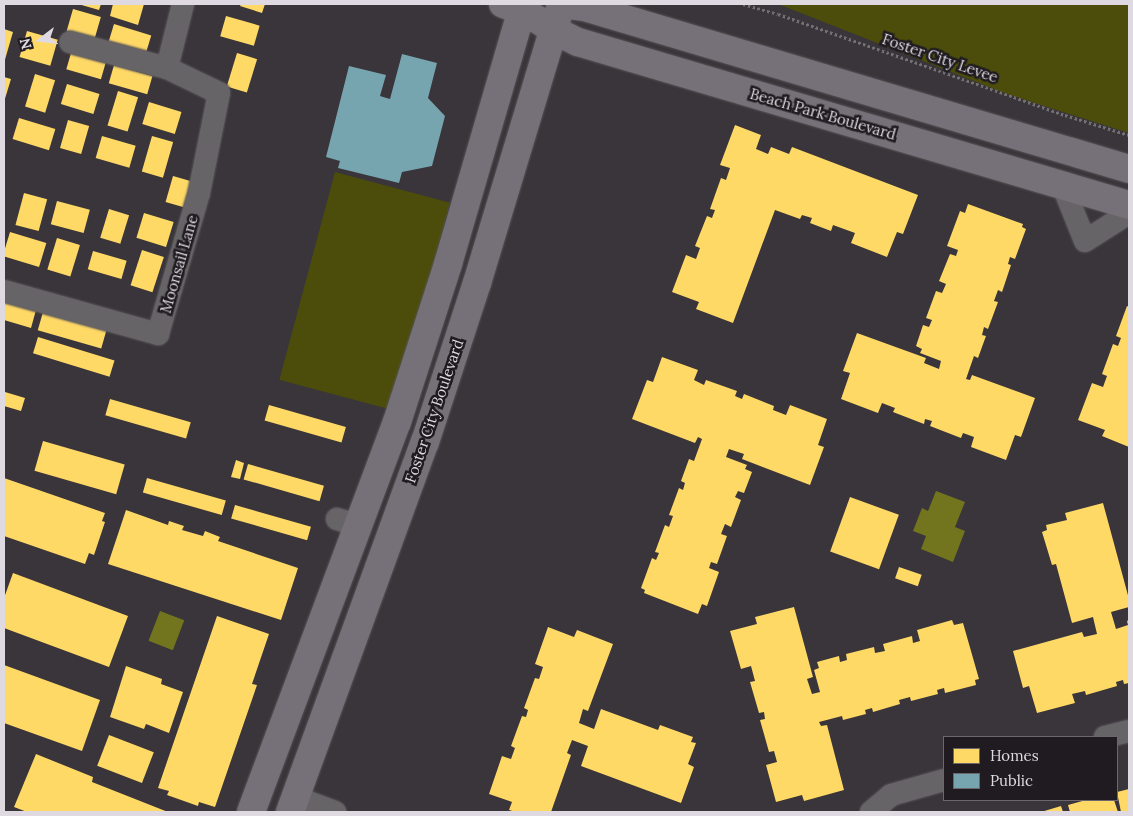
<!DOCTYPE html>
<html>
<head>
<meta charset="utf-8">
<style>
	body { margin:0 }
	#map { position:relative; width:1133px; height:816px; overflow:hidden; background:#39353a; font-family:Lora,serif }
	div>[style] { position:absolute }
	.green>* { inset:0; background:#4c4d0b; transform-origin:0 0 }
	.water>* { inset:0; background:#72751e; transform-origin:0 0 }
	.homes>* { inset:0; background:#ffd966; transform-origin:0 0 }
	.public>* { inset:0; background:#76a5af }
	.path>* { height:3px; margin-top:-1.5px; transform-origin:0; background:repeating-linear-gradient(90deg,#737074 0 2.5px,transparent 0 5px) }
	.roads { filter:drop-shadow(0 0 1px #565357) drop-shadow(0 0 1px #565357) }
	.minor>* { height:22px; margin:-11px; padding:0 11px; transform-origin:11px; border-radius:11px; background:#676468 }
	.major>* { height:28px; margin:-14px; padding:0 14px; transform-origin:14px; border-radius:14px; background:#767079 }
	span { translate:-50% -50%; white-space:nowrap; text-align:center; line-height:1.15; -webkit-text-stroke:5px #1f1b20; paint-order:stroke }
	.street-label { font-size:15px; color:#dfdae1 }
	.frame { position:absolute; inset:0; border:5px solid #dfdae1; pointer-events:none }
	.legend { position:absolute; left:943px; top:736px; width:175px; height:65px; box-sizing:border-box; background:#1f1b20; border:1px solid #6c676d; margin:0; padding:6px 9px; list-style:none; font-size:15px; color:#dfdae1 }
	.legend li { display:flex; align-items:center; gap:10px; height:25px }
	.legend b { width:25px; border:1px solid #6c676d }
	.north { position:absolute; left:15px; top:15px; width:50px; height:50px; -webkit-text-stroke:4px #1f1b20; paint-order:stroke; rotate:255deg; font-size:14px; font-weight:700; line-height:20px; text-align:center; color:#dfdae1 }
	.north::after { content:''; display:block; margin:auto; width:18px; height:22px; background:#dfdae1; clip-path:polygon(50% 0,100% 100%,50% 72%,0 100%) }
</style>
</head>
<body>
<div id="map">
	<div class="green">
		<i style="clip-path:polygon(778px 4px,1129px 4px,1129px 133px,1007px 94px)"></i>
		<i style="left:335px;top:172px;width:119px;height:215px;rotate:15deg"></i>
	</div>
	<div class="water">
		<i style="clip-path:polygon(936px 491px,965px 502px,955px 527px,965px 531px,953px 562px,921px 549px,926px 536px,913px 531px,922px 508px,928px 511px)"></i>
		<i style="left:160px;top:611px;width:26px;height:32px;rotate:21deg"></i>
	</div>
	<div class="homes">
		<i style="clip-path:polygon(78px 4px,101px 4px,99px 10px)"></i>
		<i style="clip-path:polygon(113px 4px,144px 4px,138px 25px,110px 16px)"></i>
		<i style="clip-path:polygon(241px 4px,265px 4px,262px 13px,240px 6px)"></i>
		<i style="left:73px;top:9px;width:29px;height:23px;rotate:16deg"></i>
		<i style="left:226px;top:16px;width:35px;height:21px;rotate:16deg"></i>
		<i style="left:114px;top:24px;width:39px;height:19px;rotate:17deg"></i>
		<i style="clip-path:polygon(4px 29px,13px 32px,4px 63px)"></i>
		<i style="left:27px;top:31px;width:32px;height:27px;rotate:16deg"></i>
		<i style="left:71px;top:53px;width:36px;height:17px;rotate:16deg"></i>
		<i style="left:237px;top:53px;width:21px;height:35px;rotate:17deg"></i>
		<i style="left:114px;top:65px;width:40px;height:19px;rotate:16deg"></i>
		<i style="left:35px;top:74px;width:21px;height:34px;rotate:17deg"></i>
		<i style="clip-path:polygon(4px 77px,11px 79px,4px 102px)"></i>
		<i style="left:67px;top:84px;width:34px;height:21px;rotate:17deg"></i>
		<i style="left:118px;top:91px;width:21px;height:36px;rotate:17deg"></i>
		<i style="left:149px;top:102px;width:34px;height:23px;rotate:17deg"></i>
		<i style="left:19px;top:118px;width:38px;height:22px;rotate:17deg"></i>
		<i style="left:68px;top:120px;width:22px;height:29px;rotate:16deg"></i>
		<i style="clip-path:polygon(735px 125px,761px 135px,756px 149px,768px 154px,771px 147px,789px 154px,792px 147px,918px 195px,903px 234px,897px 232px,887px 257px,851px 243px,855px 233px,833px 225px,831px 231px,810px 223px,812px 218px,802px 215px,800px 219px,775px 210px,733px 323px,696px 309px,699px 302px,672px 292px,686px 255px,696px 259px,700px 248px,695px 246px,707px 216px,712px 218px,715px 210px,710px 209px,721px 178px,726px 180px,730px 168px,720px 165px)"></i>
		<i style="left:102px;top:136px;width:35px;height:23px;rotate:16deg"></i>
		<i style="left:152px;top:136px;width:22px;height:37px;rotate:16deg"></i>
		<i style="left:173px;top:176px;width:19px;height:27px;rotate:16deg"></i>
		<i style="left:24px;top:193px;width:24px;height:33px;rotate:15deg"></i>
		<i style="left:57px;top:201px;width:34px;height:24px;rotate:15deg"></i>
		<i style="clip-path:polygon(968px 204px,1023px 224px,1022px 227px,1026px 229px,1015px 259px,1010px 257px,1008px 264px,1011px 265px,1002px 292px,998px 290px,994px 301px,998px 302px,988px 329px,984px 327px,982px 335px,986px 336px,978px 358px,974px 356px,966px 379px,970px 380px,972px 375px,1035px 398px,1021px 437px,1015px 435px,1006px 460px,971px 447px,974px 437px,963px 433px,961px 438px,930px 426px,932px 421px,925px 419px,924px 424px,893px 412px,895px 408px,882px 403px,878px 413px,841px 399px,850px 373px,843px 371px,857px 333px,926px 358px,924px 363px,939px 369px,941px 361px,920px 353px,922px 349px,916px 346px,923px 325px,929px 327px,932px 320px,926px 318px,936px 291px,942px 293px,946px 284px,939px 281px,950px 254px,956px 256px,958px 250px,947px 246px,960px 211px,965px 213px)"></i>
		<i style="left:109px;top:209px;width:21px;height:30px;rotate:17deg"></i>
		<i style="left:144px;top:213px;width:31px;height:26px;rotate:17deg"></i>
		<i style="left:10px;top:232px;width:38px;height:25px;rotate:17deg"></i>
		<i style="left:57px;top:238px;width:24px;height:33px;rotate:17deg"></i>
		<i style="left:142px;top:250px;width:23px;height:37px;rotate:18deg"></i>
		<i style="left:93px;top:251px;width:35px;height:19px;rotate:16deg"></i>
		<i style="clip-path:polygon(4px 300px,36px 310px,31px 328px,4px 320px)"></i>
		<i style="clip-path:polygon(1127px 306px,1129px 307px,1129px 447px,1102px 436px,1105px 430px,1078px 420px,1092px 383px,1103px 387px,1107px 376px,1102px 374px,1113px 344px,1118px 346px,1121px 338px,1116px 336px)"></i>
		<i style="left:43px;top:312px;width:66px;height:19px;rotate:16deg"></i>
		<i style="left:38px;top:337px;width:80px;height:17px;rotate:17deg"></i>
		<i style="clip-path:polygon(662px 357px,698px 370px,694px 380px,704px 385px,706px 380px,737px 391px,735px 396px,742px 399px,744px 394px,774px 406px,773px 410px,786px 415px,790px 405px,827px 419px,818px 445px,824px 447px,810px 485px,742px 459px,744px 454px,729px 449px,726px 457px,747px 465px,745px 469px,752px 472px,744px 493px,738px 491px,735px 497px,741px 500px,731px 527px,725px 524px,721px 534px,727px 536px,717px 564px,711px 562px,709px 568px,719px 572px,707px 606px,702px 604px,698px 614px,644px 593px,645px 590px,641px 588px,652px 558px,656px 560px,659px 553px,655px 552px,665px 525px,669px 527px,673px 516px,669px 515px,679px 488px,683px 490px,685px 483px,681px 481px,689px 459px,694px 461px,702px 439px,698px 437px,695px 443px,632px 419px,647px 380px,653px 382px)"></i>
		<i style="clip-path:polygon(5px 392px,25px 398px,21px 411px,4px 406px)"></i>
		<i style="left:110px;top:399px;width:84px;height:17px;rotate:16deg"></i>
		<i style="left:269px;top:405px;width:80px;height:16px;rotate:16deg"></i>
		<i style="left:43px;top:441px;width:85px;height:31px;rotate:16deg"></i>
		<i style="clip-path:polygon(236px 460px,244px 463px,240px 479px,231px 477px)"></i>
		<i style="left:248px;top:464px;width:79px;height:16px;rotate:16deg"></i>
		<i style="clip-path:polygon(4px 478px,105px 513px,102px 521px,105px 522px,94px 555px,89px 553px,85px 564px,4px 536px)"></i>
		<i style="left:147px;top:478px;width:82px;height:15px;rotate:16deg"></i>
		<i style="left:850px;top:497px;width:52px;height:58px;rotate:20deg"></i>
		<i style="clip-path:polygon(1103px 503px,1129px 599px,1129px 607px,1111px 612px,1116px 629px,1128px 625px,1127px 621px,1129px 620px,1129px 683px,1124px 684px,1123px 680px,1116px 682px,1117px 686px,1086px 695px,1085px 691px,1072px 694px,1075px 703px,1037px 713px,1029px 686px,1023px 688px,1013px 651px,1082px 632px,1084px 637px,1097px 634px,1093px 617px,1072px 623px,1056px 564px,1052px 565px,1042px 532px,1047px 530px,1046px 525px,1067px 520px,1065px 513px)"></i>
		<i style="left:235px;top:505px;width:79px;height:14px;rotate:16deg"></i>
		<i style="clip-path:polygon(126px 510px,168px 525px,169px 521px,184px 526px,182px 530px,203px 536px,205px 531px,220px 537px,218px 541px,298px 568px,281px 620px,108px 564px)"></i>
		<i style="left:899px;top:567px;width:24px;height:12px;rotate:19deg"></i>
		<i style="clip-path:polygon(13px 573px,128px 616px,109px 667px,4px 628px,4px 598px)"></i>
		<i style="clip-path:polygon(794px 607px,813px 677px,807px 679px,812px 694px,820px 692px,814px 670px,819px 668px,817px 662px,839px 656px,840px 662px,847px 660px,846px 654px,874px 647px,875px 653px,885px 651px,883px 644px,912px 636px,913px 643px,920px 641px,917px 630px,952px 620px,954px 625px,963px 623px,979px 679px,975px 680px,976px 685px,945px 693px,944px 688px,937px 690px,938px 694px,911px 701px,910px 697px,899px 700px,900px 704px,873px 712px,872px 708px,865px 710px,866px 714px,843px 720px,842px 716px,819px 722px,821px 726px,827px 725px,844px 790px,804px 801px,802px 795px,776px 802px,766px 765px,777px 762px,774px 751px,769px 752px,760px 720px,765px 719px,764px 712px,759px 713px,750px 682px,755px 681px,751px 666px,741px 669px,730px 631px,757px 624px,755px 617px)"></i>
		<i style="clip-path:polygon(217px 616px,269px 634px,252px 684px,257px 685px,215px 807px,199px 802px,198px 806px,167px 795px,169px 791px,158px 788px)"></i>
		<i style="clip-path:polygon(548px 627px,574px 637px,577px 630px,613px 644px,588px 711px,583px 709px,579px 723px,594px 729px,601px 709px,658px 730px,660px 725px,693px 737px,691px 742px,696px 743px,688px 764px,694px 767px,681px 803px,581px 766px,588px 746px,572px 740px,567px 753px,571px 755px,551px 812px,516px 812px,509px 810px,512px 802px,489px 794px,502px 756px,511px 759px,515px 748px,511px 746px,522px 716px,526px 717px,528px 710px,524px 708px,535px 678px,539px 679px,543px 667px,535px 664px)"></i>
		<i style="clip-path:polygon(4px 665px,100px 700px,82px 751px,4px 723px)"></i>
		<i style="clip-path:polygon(126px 666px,162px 679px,161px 684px,183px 692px,169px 733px,146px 724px,144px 729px,110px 717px)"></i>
		<i style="left:109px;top:735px;width:48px;height:33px;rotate:21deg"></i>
		<i style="clip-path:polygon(36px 754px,93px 777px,92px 782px,168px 812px,27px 812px,14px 807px)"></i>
		<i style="clip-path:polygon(1129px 789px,1129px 812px,1121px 812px,1117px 792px)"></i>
		<i style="clip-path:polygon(1086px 800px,1114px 800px,1118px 812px,1070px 812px,1068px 805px)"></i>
		<i style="clip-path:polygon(1061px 806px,1063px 812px,1041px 812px)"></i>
	</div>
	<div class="public">
		<i style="clip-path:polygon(402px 54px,437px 63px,428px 98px,445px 116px,432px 166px,402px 172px,399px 183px,338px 168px,340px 161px,326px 157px,349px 66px,386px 75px,380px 96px,390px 99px)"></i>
	</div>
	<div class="path">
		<i style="left:743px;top:4px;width:36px;rotate:16deg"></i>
		<i style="left:778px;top:14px;width:304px;rotate:19.4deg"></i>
		<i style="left:1065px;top:115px;width:67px;rotate:17.4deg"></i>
	</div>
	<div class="roads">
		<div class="minor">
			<i style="left:167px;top:68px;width:66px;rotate:-76deg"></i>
			<i style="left:1062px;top:184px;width:61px;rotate:68deg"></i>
			<i style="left:1085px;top:241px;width:52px;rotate:-32.5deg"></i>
			<i style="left:4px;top:291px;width:160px;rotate:15.6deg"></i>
			<i style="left:158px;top:334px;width:147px;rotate:-73.8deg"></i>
			<i style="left:199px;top:193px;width:102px;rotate:-78.7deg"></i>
			<i style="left:219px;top:93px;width:58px;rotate:-154.3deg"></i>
			<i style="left:167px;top:68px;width:100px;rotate:-165deg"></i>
			<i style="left:337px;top:519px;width:21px;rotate:17deg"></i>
			<i style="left:1105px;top:737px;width:25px;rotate:-14deg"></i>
			<i style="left:295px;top:797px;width:43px;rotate:20.6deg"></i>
			<i style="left:871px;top:812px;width:26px;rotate:-40deg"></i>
			<i style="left:891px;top:795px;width:55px;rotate:-15.8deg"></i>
		</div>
		<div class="major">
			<i style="left:503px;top:4px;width:20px;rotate:18deg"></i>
			<i style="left:522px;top:10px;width:38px;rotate:32deg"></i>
			<i style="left:554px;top:30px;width:27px;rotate:27deg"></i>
			<i style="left:578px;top:42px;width:575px;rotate:16.48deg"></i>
			<i style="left:561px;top:4px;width:27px;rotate:8deg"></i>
			<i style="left:588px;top:8px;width:564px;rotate:16.57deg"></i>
			<i style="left:251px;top:812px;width:416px;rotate:-69.5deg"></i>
			<i style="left:397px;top:422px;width:166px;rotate:-72.1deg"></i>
			<i style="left:448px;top:264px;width:265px;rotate:-73.8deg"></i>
			<i style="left:290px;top:812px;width:394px;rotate:-70deg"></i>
			<i style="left:425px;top:442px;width:167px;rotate:-71.9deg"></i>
			<i style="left:477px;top:283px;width:291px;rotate:-73.2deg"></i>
		</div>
	</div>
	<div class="street-label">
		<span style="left:940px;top:58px;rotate:19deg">Foster City Levee</span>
		<span style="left:823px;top:114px;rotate:16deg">Beach Park Boulevard</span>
		<span style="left:179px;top:264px;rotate:-74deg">Moonsail Lane</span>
		<span style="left:434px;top:411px;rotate:-71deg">Foster City Boulevard</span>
	</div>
	<div class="frame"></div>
	<ul class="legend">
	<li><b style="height:14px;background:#ffd966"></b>Homes</li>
	<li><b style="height:14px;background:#76a5af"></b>Public</li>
	</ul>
	<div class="north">N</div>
</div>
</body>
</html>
